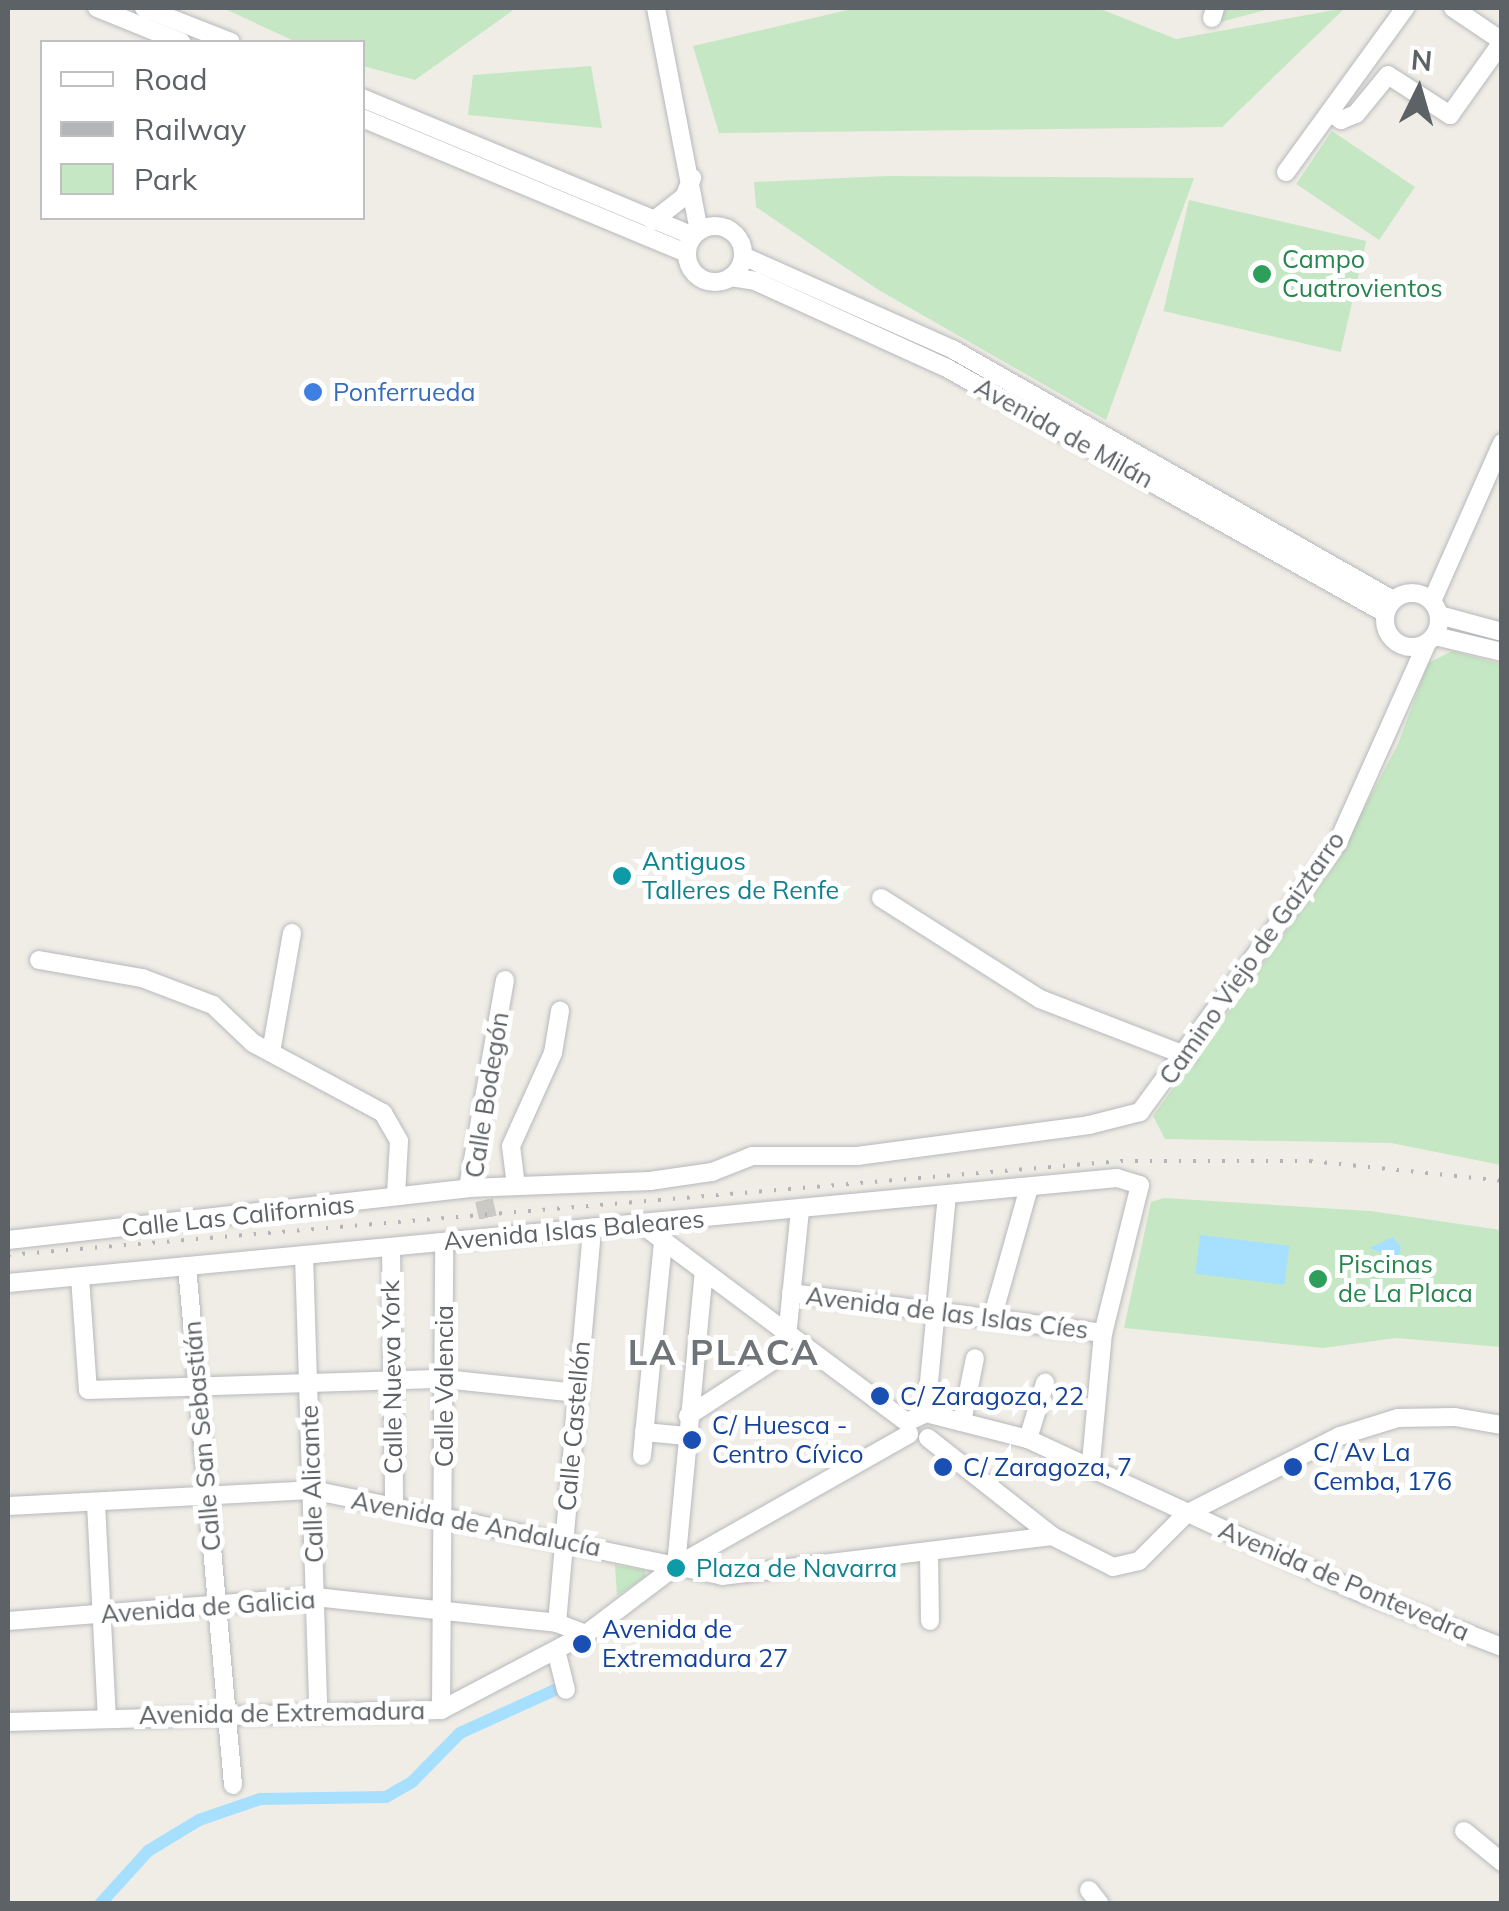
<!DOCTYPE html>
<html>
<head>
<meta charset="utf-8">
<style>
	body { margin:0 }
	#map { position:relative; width:1509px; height:1911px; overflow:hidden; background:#f0ede6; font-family:Mulish,sans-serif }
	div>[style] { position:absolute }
	.green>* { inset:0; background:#c6e7c3; transform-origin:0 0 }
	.water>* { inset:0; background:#a7e0ff; transform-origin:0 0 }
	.canal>* { height:12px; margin:-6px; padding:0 6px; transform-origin:6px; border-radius:6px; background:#a7e0ff }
	.minor-tunnel>* { height:18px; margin-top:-9px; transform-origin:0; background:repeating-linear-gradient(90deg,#cbcac6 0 18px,transparent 0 27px) }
	.roads { filter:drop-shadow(0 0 2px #b6b9bc) drop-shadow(0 0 2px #b6b9bc) }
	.minor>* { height:18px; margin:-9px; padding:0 9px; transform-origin:9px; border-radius:9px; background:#fff }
	.minor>.ring { margin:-9px; padding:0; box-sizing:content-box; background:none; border:18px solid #fff; border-radius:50% }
	.rail>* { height:4px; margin-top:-2px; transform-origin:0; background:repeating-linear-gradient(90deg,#b4b5b6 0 2.5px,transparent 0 14.5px) }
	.dots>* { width:28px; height:28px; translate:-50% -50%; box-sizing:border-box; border:5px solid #fff; border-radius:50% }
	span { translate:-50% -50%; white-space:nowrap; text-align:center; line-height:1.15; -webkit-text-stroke:10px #fff; paint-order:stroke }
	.leisure-label { font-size:25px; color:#27864d }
	.left { translate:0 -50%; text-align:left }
	.shop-label { font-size:25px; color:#366cbe }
	.street-label { font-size:25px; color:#5d6266 }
	.culture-label { font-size:25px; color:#0d838f }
	.transit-label { font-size:25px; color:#164399 }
	.district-label { font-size:35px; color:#6e7478; font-weight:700; letter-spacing:2.5px }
	.frame { position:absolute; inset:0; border:10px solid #5d6266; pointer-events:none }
	.legend { position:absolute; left:40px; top:40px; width:325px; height:180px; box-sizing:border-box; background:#fff; border:2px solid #bec0c2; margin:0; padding:12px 18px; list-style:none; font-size:30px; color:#5d6266 }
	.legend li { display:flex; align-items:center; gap:20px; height:50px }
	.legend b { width:50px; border:2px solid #bec0c2 }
	.north { position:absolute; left:1369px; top:40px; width:100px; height:100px; -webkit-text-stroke:8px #fff; paint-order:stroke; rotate:5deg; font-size:28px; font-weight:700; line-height:40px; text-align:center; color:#5d6266 }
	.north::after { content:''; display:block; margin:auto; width:35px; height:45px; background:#5d6266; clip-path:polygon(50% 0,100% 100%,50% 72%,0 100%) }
</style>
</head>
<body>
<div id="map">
	<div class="green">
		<i style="clip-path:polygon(223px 8px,511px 8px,512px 11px,415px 80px,363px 66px,362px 42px,296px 42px)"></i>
		<i style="clip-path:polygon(856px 8px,1098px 8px,1176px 39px,1345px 8px,1222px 127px,719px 133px,693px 46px)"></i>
		<i style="clip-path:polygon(1222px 8px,1273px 8px,1217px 23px)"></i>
		<i style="clip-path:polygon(591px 66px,602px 128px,468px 115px,473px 75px)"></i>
		<i style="left:1332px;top:131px;width:100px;height:64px;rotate:34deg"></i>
		<i style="clip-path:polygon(887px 176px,1194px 178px,1106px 420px,877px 289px,756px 207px,754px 182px)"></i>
		<i style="left:1189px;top:200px;width:182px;height:114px;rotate:13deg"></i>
		<i style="clip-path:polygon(1452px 651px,1501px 664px,1501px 1165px,1391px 1143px,1165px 1139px,1153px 1116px,1331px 870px,1398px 744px,1428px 663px)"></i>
		<i style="clip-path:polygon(1164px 1198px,1370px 1211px,1501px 1230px,1501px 1347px,1396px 1338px,1323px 1348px,1124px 1328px,1151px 1202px)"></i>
		<i style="clip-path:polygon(615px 1565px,645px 1570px,646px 1576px,617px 1596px)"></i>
	</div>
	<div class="water">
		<i style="left:1200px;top:1235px;width:90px;height:39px;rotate:7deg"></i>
		<i style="clip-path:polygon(1393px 1237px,1401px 1247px,1398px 1259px,1369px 1248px)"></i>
	</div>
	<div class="canal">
		<i style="left:100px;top:1904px;width:72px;rotate:-47.8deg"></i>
		<i style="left:148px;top:1851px;width:60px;rotate:-31.3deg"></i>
		<i style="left:199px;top:1820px;width:65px;rotate:-19deg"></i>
		<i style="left:260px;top:1799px;width:126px;rotate:-0.9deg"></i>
		<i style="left:386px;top:1797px;width:30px;rotate:-30deg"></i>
		<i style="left:412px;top:1782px;width:69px;rotate:-45.6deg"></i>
		<i style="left:460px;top:1733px;width:104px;rotate:-24.4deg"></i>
	</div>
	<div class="minor-tunnel">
		<i style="left:484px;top:1200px;width:25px;rotate:78deg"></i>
	</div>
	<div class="roads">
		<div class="minor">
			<i style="left:97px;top:8px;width:91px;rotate:22deg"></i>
			<i style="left:144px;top:8px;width:93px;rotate:21.3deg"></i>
			<i style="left:656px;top:8px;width:227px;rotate:79.1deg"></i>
			<i style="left:1453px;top:8px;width:59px;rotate:34deg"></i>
			<i style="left:1212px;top:18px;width:10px;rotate:-73deg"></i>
			<i style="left:362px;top:98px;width:359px;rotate:22.6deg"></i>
			<i style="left:1330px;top:112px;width:14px;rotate:36deg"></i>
			<i style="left:1341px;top:120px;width:16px;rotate:-22deg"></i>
			<i style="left:1356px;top:114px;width:50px;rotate:-50.6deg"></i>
			<i style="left:1388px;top:75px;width:74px;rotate:32.8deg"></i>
			<i style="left:1450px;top:115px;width:90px;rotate:-54.5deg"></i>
			<i style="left:362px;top:118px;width:352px;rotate:22.6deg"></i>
			<i style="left:1286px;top:172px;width:203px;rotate:-54deg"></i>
			<i style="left:653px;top:221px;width:39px;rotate:-38deg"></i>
			<i style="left:684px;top:197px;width:21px;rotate:-67deg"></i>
			<i class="ring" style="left:687px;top:226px;width:38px;height:38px"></i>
			<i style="left:743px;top:256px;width:229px;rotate:24deg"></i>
			<i style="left:952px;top:349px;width:507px;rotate:29.65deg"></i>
			<i style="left:731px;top:277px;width:24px;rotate:9deg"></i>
			<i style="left:755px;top:281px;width:209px;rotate:24.4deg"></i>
			<i style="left:945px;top:367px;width:504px;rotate:29.21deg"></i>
			<i class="ring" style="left:1385px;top:593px;width:36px;height:36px"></i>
			<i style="left:1432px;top:601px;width:173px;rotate:-66.1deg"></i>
			<i style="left:1439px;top:615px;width:65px;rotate:15.1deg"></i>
			<i style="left:1435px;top:636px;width:69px;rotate:13.4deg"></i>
			<i style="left:881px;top:898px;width:188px;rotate:32.4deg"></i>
			<i style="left:1040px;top:999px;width:158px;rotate:21.2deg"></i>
			<i style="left:39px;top:960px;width:105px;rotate:9.9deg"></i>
			<i style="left:142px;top:978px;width:76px;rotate:20.8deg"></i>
			<i style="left:213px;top:1005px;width:55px;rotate:43.5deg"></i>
			<i style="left:253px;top:1043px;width:148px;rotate:28.3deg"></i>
			<i style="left:383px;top:1113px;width:32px;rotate:60deg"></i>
			<i style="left:399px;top:1141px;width:53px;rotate:93.2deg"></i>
			<i style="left:505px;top:980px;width:211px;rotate:100.1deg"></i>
			<i style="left:468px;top:1188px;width:182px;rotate:-2.2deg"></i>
			<i style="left:650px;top:1181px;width:63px;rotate:-8.3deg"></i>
			<i style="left:712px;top:1172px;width:43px;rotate:-21.8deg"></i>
			<i style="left:752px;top:1156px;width:105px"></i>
			<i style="left:857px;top:1156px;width:234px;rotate:-7.6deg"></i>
			<i style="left:1089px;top:1125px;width:53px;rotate:-14.3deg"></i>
			<i style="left:1140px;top:1112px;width:335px;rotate:-53.7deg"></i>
			<i style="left:1338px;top:842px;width:218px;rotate:-65.9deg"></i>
			<i style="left:271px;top:1052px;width:121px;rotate:-80deg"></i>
			<i style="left:516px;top:1186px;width:40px;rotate:-97.1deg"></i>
			<i style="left:511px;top:1146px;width:102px;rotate:-65.7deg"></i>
			<i style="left:553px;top:1053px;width:43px;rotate:-80.5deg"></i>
			<i style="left:641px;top:1224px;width:332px;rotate:36.7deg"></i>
			<i style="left:8px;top:1240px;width:463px;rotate:-6.4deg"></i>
			<i style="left:391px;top:1247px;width:260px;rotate:89.3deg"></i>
			<i style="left:304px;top:1255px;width:457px;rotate:88.2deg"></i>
			<i style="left:187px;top:1266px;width:521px;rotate:84.93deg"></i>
			<i style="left:80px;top:1277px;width:113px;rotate:86deg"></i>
			<i style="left:88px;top:1390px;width:356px;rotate:-1.8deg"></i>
			<i style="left:444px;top:1379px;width:134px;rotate:6deg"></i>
			<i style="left:8px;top:1283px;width:1114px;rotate:-5.41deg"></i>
			<i style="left:1117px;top:1178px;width:24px;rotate:17deg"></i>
			<i style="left:1140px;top:1185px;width:153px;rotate:104deg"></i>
			<i style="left:1103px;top:1333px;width:131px;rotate:95.3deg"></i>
			<i style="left:791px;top:1293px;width:315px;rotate:7.3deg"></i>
			<i style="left:992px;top:1319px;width:137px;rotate:-74.3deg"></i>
			<i style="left:926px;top:1413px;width:220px;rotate:-84.5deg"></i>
			<i style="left:688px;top:1416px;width:106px;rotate:-33.1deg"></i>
			<i style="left:777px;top:1358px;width:24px;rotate:-66deg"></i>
			<i style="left:787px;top:1336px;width:127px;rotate:-84.1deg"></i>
			<i style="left:907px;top:1422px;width:21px;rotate:-25deg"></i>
			<i style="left:926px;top:1413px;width:105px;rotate:14.3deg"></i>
			<i style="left:1028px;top:1439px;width:362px;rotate:24.8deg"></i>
			<i style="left:1357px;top:1591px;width:155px;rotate:21.1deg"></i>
			<i style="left:962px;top:1422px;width:65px;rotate:-78.5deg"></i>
			<i style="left:644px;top:1432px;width:43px;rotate:5.3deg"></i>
			<i style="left:928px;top:1438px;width:158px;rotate:38.3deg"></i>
			<i style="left:1052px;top:1536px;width:68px;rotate:26.9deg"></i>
			<i style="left:1113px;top:1567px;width:27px;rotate:-13deg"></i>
			<i style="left:1139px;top:1561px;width:66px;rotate:-45deg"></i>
			<i style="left:1186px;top:1514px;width:173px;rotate:-26.9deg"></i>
			<i style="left:1340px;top:1436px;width:61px;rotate:-17.2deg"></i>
			<i style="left:1398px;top:1418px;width:57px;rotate:-1deg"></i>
			<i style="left:1455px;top:1417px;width:48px;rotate:9.7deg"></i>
			<i style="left:1028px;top:1439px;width:59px;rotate:-73.1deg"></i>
			<i style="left:642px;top:1456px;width:217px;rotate:-84.4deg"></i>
			<i style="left:96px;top:1503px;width:214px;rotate:87.1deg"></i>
			<i style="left:8px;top:1506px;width:304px;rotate:-3deg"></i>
			<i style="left:312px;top:1490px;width:419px;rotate:11.8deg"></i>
			<i style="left:722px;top:1576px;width:332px;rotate:-6.9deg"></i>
			<i style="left:929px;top:1552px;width:69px;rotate:89.2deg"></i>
			<i style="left:676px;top:1566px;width:295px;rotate:-84.6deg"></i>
			<i style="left:8px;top:1621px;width:308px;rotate:-4.5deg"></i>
			<i style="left:315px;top:1597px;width:243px;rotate:6.1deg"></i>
			<i style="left:557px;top:1623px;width:31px;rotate:21deg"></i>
			<i style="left:557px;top:1623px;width:397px;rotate:-84.9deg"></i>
			<i style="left:556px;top:1650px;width:41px;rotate:76deg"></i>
			<i style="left:441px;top:1710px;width:468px;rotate:-89.6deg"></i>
			<i style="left:8px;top:1722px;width:433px;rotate:-1.6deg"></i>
			<i style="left:441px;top:1710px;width:164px;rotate:-27.7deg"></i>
			<i style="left:586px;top:1634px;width:113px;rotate:-37.1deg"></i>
			<i style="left:676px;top:1566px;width:268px;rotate:-29.5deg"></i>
			<i style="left:1464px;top:1831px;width:49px;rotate:39.2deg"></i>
			<i style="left:1089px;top:1890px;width:18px;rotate:52deg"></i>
		</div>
	</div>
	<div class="rail">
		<i style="left:8px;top:1255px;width:1117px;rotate:-4.83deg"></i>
		<i style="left:1121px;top:1161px;width:189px"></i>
		<i style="left:1310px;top:1161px;width:193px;rotate:5.9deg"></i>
	</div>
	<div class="dots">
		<i style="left:1262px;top:274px;background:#2e9e5b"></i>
		<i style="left:313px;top:392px;background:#3f7fe0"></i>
		<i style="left:622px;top:876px;background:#0f9aa8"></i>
		<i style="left:1318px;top:1279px;background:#2e9e5b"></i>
		<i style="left:880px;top:1396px;background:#1a4fb4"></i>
		<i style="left:692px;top:1440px;background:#1a4fb4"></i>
		<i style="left:943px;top:1467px;background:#1a4fb4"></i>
		<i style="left:1293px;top:1467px;background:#1a4fb4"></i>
		<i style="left:676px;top:1568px;background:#0f9aa8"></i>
		<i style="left:582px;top:1644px;background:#1a4fb4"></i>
	</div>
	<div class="leisure-label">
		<span class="left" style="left:1282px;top:274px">Campo<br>Cuatrovientos</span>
		<span class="left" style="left:1338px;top:1279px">Piscinas<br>de La Placa</span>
	</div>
	<div class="shop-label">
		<span class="left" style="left:333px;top:392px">Ponferrueda</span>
	</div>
	<div class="street-label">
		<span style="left:1064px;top:433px;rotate:29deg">Avenida de Milán</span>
		<span style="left:1252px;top:958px;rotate:-55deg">Camino Viejo de Gaiztarro</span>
		<span style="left:487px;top:1095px;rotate:-81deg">Calle Bodegón</span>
		<span style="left:238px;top:1216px;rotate:-6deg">Calle Las Californias</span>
		<span style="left:574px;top:1230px;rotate:-5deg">Avenida Islas Baleares</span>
		<span style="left:947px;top:1313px;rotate:7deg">Avenida de las Islas Cíes</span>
		<span style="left:392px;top:1377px;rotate:-91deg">Calle Nueva York</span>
		<span style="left:444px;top:1386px;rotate:-90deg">Calle Valencia</span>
		<span style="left:574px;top:1426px;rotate:-85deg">Calle Castellón</span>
		<span style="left:202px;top:1436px;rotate:-95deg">Calle San Sebastián</span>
		<span style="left:312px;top:1484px;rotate:-92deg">Calle Alicante</span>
		<span style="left:476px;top:1524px;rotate:11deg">Avenida de Andalucía</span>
		<span style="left:1344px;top:1581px;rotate:23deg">Avenida de Pontevedra</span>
		<span style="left:208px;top:1607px;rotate:-4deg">Avenida de Galicia</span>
		<span style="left:282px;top:1713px;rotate:-1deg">Avenida de Extremadura</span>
	</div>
	<div class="culture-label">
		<span class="left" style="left:642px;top:876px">Antiguos<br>Talleres de Renfe</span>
		<span class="left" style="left:696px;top:1568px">Plaza de Navarra</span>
	</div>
	<div class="transit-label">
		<span class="left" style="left:900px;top:1396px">C/ Zaragoza, 22</span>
		<span class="left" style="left:712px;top:1440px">C/ Huesca -<br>Centro Cívico</span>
		<span class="left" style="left:1313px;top:1467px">C/ Av La<br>Cemba, 176</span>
		<span class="left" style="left:963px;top:1467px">C/ Zaragoza, 7</span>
		<span class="left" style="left:602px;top:1644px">Avenida de<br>Extremadura 27</span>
	</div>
	<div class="district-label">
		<span style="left:724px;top:1352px">LA PLACA</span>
	</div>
	<div class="frame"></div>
	<ul class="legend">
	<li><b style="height:12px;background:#fff"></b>Road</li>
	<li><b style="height:12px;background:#b4b5b6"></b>Railway</li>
	<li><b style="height:28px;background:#c6e7c3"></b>Park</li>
	</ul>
	<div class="north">N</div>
</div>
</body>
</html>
